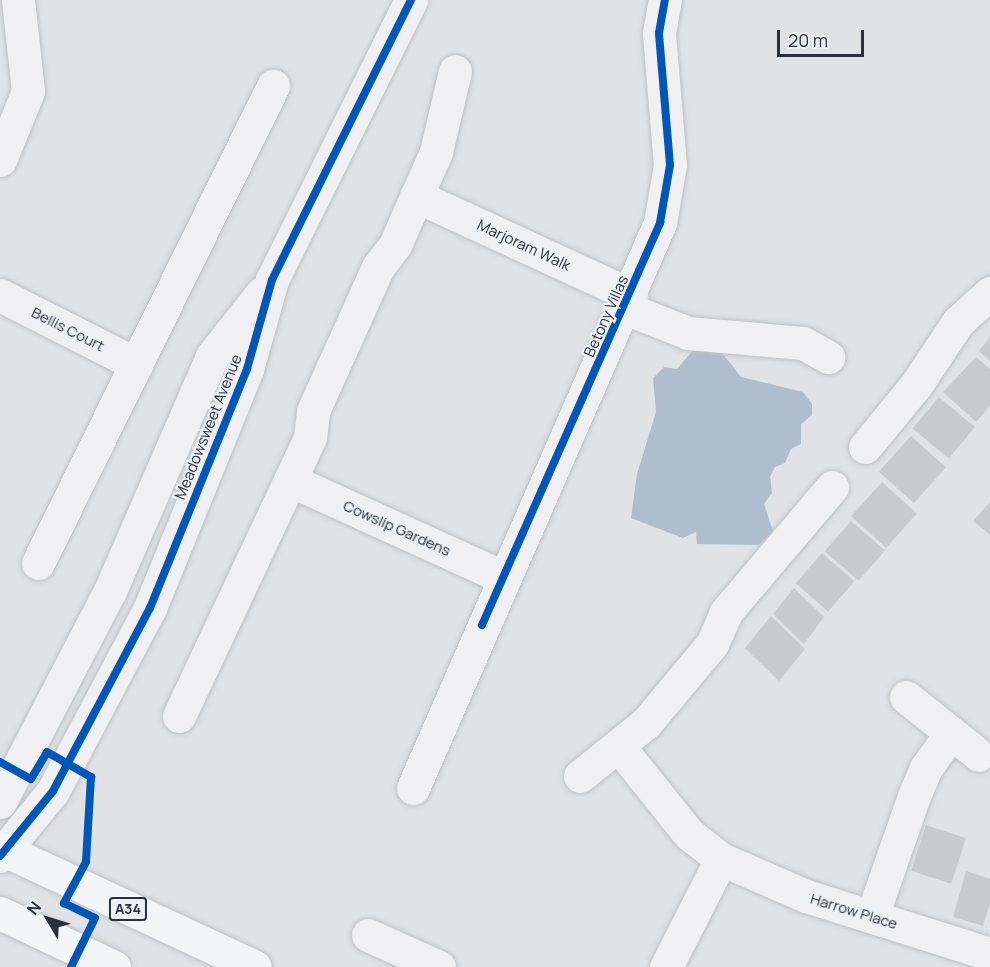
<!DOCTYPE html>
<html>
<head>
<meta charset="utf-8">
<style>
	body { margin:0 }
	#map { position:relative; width:990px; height:967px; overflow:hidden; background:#e0e2e5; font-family:Manrope,sans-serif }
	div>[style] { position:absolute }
	.water>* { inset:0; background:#afbecf }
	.building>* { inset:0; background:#c9cacd; transform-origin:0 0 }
	.roads { filter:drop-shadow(0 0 2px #bec0c3) drop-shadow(0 0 2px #bec0c3) }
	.minor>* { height:33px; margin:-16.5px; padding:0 16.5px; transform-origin:16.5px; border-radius:16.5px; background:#f0f0f2 }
	.highway>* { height:33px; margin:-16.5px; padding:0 16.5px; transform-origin:16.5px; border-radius:16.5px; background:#f4f5f6 }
	.cycleway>* { height:8px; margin:-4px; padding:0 4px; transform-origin:4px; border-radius:4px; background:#0057b8 }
	span { translate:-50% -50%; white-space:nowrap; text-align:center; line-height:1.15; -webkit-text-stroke:4.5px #edf0f5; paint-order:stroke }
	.shield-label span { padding:2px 4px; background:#edf0f5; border:2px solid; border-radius:4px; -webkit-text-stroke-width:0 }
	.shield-label { font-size:14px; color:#282f3d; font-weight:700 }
	.street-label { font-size:15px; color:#282f3d }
	.north { position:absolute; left:18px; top:889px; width:60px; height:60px; -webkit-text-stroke:4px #edf0f5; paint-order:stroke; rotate:308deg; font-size:16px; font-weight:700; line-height:24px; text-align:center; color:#282f3d }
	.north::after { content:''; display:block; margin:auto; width:21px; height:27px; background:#282f3d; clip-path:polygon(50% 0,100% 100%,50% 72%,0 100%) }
	.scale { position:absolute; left:777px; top:30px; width:87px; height:27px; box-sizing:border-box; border:3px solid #282f3d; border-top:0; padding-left:8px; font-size:18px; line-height:21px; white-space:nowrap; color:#282f3d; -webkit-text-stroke:4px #edf0f5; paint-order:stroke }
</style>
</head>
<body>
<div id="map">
	<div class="water">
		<i style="clip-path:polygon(695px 348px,719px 349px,741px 377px,803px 392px,812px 404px,812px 415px,801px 424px,801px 444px,791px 449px,785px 463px,775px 467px,770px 477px,772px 493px,764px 504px,773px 531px,759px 545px,697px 544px,696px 532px,683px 538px,631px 518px,637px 474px,656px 412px,653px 378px,664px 367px,677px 369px)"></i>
	</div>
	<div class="building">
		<i style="clip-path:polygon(990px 337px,990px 361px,979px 351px)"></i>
		<i style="clip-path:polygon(976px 357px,990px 369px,990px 406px,976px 422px,943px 392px)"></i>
		<i style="left:939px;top:397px;width:47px;height:41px;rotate:40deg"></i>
		<i style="left:911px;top:436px;width:47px;height:48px;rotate:42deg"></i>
		<i style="left:882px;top:482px;width:47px;height:46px;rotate:42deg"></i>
		<i style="clip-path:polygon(990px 502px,990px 535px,973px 521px)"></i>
		<i style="left:851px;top:521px;width:45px;height:40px;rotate:41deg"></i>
		<i style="left:822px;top:553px;width:43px;height:40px;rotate:41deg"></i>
		<i style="clip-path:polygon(794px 588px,824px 617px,804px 644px,773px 614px)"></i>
		<i style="clip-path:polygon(771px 616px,805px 649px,779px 681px,745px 648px)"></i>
		<i style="left:926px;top:825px;width:42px;height:48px;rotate:18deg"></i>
		<i style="clip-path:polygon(966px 871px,990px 879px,990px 904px,983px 926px,953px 917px)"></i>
	</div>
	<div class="roads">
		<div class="minor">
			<i style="left:0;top:160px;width:74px;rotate:-67.9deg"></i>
			<i style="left:28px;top:91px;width:92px;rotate:-96.3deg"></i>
			<i style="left:416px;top:196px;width:237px;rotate:24.7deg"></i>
			<i style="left:0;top:295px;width:153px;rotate:26.9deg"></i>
			<i style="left:625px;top:308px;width:68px;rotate:21.6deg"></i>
			<i style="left:688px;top:333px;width:115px;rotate:5deg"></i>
			<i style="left:803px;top:343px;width:29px;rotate:29deg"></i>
			<i style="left:865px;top:447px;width:80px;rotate:-50.6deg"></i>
			<i style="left:916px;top:385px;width:76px;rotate:-56.3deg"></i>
			<i style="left:958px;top:322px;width:43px;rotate:-42.2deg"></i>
			<i style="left:290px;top:480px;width:234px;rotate:24.5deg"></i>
			<i style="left:38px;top:563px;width:532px;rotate:-63.77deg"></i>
			<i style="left:906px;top:697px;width:93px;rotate:38.5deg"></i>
			<i style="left:179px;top:716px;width:308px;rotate:-64.8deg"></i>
			<i style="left:310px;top:437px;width:26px;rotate:-83deg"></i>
			<i style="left:313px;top:411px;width:158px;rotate:-65.7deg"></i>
			<i style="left:378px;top:267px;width:28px;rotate:-52deg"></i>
			<i style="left:395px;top:245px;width:102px;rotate:-66.2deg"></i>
			<i style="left:436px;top:152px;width:83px;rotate:-76.8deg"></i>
			<i style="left:620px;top:748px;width:110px;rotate:51.3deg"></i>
			<i style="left:689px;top:834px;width:41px;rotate:38deg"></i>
			<i style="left:721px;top:859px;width:93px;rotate:23.5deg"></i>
			<i style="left:806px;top:896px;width:193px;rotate:17.5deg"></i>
			<i style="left:580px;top:776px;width:85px;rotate:-38.8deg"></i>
			<i style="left:646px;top:723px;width:103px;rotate:-50.1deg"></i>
			<i style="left:712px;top:644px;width:35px;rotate:-66deg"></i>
			<i style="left:726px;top:612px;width:164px;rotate:-49.7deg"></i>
			<i style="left:413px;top:788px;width:617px;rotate:-66.39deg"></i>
			<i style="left:660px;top:223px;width:59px;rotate:-80.2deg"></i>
			<i style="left:670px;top:165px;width:132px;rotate:-94.8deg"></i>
			<i style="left:659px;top:33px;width:34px;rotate:-80deg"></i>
			<i style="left:0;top:802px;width:238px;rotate:-62.5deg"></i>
			<i style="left:110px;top:591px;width:256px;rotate:-66.5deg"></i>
			<i style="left:212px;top:356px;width:80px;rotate:-51.6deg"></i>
			<i style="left:0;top:856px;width:84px;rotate:-50.8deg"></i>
			<i style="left:53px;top:791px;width:207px;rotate:-62.1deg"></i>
			<i style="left:150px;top:608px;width:258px;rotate:-67.9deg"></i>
			<i style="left:247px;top:369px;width:92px;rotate:-74.3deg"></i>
			<i style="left:272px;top:280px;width:313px;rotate:-63.6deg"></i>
			<i style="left:872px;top:916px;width:127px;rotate:-70.7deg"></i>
			<i style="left:914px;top:796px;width:30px;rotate:-67deg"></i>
			<i style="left:926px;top:768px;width:43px;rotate:-54.5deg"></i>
			<i style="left:368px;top:935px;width:78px;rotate:24.3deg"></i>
			<i style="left:666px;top:967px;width:121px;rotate:-63deg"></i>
		</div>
		<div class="highway">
			<i style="left:0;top:848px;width:281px;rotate:25deg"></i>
			<i style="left:0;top:913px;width:126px;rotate:25.3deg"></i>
		</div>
	</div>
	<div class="cycleway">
		<i style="left:482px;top:625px;width:440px;rotate:-66.1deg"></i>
		<i style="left:660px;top:223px;width:59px;rotate:-80.2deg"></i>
		<i style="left:670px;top:165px;width:132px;rotate:-94.8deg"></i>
		<i style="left:659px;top:33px;width:34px;rotate:-80deg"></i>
		<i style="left:0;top:762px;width:35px;rotate:29deg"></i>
		<i style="left:31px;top:779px;width:31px;rotate:-59deg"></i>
		<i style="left:47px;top:752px;width:51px;rotate:29.6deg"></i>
		<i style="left:91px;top:777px;width:85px;rotate:93.4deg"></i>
		<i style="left:86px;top:862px;width:47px;rotate:118.2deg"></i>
		<i style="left:64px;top:903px;width:34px;rotate:26deg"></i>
		<i style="left:95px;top:918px;width:55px;rotate:116.1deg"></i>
		<i style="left:0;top:856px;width:84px;rotate:-50.8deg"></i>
		<i style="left:53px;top:791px;width:207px;rotate:-62.1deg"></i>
		<i style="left:150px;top:608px;width:258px;rotate:-67.9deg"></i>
		<i style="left:247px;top:369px;width:92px;rotate:-74.3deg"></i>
		<i style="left:272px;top:280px;width:313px;rotate:-63.6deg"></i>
	</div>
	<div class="shield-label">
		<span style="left:128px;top:909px">A34</span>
	</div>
	<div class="street-label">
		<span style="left:524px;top:245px;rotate:25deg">Marjoram Walk</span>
		<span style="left:606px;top:316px;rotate:-66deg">Betony Villas</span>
		<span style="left:68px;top:329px;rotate:27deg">Bellis Court</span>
		<span style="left:208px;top:427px;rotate:-68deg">Meadowsweet Avenue</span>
		<span style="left:397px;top:528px;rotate:24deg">Cowslip Gardens</span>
		<span style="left:854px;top:911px;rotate:17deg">Harrow Place</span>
	</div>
	<div class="north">N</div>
	<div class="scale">20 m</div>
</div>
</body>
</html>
